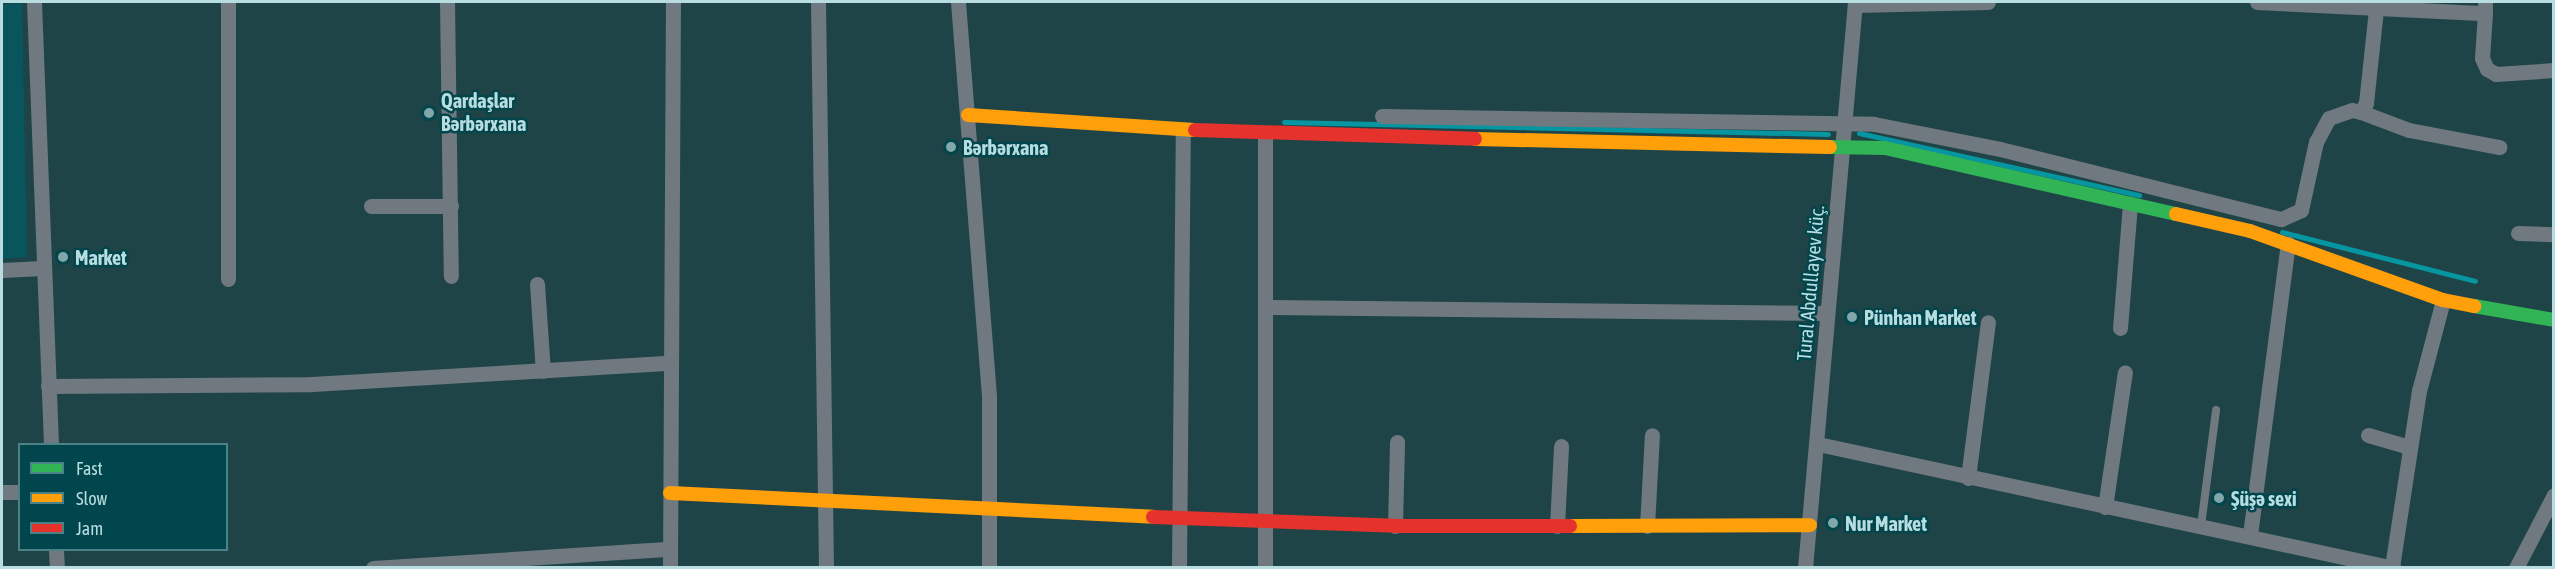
<!DOCTYPE html>
<html>
<head>
<meta charset="utf-8">
<style>
	body { margin:0 }
	#map { position:relative; width:2555px; height:569px; overflow:hidden; background:#1f4447; font-family:"Asap Condensed",sans-serif }
	div>[style] { position:absolute }
	.built>* { inset:0; background:#09555d }
	.stream>* { height:5px; margin:-2.5px; padding:0 2.5px; transform-origin:2.5px; border-radius:2.5px; background:#0696a1 }
	.lane>* { height:8px; margin:-4px; padding:0 4px; transform-origin:4px; border-radius:4px; background:#707980 }
	.street>* { height:15px; margin:-7.5px; padding:0 7.5px; transform-origin:7.5px; border-radius:7.5px; background:#707980 }
	.fast>* { height:14px; margin:-7px; padding:0 7px; transform-origin:7px; border-radius:7px; background:#30b455 }
	.slow>* { height:14px; margin:-7px; padding:0 7px; transform-origin:7px; border-radius:7px; background:#ff9f0a }
	.jam>* { height:14px; margin:-7px; padding:0 7px; transform-origin:7px; border-radius:7px; background:#e5322d }
	.dots>* { width:16px; height:16px; translate:-50% -50%; box-sizing:border-box; border:3px solid #00464c; border-radius:50% }
	span { translate:-50% -50%; white-space:nowrap; text-align:center; line-height:1.15; -webkit-text-stroke:5px #00464c; paint-order:stroke }
	.poi-label { font-size:20px; color:#b8dde1; font-weight:700 }
	.left { translate:0 -50%; text-align:left }
	.street-label { font-size:20px; color:#b8dde1 }
	.frame { position:absolute; inset:0; border:3px solid #b8dde1; pointer-events:none }
	.legend { position:absolute; left:18px; top:443px; width:210px; height:108px; box-sizing:border-box; background:#00464c; border:2px solid #4a8288; margin:0; padding:8px 10px; list-style:none; font-size:18px; color:#b8dde1 }
	.legend li { display:flex; align-items:center; gap:12px; height:30px }
	.legend b { width:30px; border:2px solid #4a8288 }
</style>
</head>
<body>
<div id="map">
	<div class="built">
		<i style="clip-path:polygon(22px 3px,27px 257px,2px 259px,2px 5px)"></i>
	</div>
	<div class="stream">
		<i style="left:1284px;top:122px;width:544px;rotate:1.26deg"></i>
		<i style="left:1859px;top:133px;width:287px;rotate:12.5deg"></i>
		<i style="left:2282px;top:232px;width:199px;rotate:14.2deg"></i>
	</div>
	<div class="lane">
		<i style="left:2201px;top:526px;width:117px;rotate:-82.6deg"></i>
	</div>
	<div class="street">
		<i style="left:34px;top:2px;width:442px;rotate:87.8deg"></i>
		<i style="left:447px;top:2px;width:274px;rotate:89.2deg"></i>
		<i style="left:818px;top:2px;width:566px;rotate:89.19deg"></i>
		<i style="left:958px;top:2px;width:395px;rotate:85.5deg"></i>
		<i style="left:989px;top:396px;width:172px;rotate:90deg"></i>
		<i style="left:2257px;top:2px;width:228px;rotate:2.8deg"></i>
		<i style="left:2485px;top:13px;width:11px;rotate:-90deg"></i>
		<i style="left:1855px;top:5px;width:133px;rotate:-1.3deg"></i>
		<i style="left:2485px;top:13px;width:45px;rotate:93.8deg"></i>
		<i style="left:2482px;top:58px;width:12px;rotate:66deg"></i>
		<i style="left:2487px;top:69px;width:10px;rotate:29deg"></i>
		<i style="left:2496px;top:74px;width:58px;rotate:-3.9deg"></i>
		<i style="left:2361px;top:112px;width:51px;rotate:20.6deg"></i>
		<i style="left:2409px;top:130px;width:92px;rotate:10.7deg"></i>
		<i style="left:1382px;top:116px;width:492px;rotate:0.9deg"></i>
		<i style="left:1874px;top:124px;width:128px;rotate:11.2deg"></i>
		<i style="left:2000px;top:149px;width:290px;rotate:14deg"></i>
		<i style="left:2281px;top:219px;width:22px;rotate:-24deg"></i>
		<i style="left:2301px;top:210px;width:70px;rotate:-77.6deg"></i>
		<i style="left:2316px;top:142px;width:27px;rotate:-62deg"></i>
		<i style="left:2329px;top:118px;width:24px;rotate:-19deg"></i>
		<i style="left:2352px;top:110px;width:9px;rotate:13deg"></i>
		<i style="left:2361px;top:112px;width:10px;rotate:-61deg"></i>
		<i style="left:2366px;top:103px;width:94px;rotate:-83.9deg"></i>
		<i style="left:371px;top:206px;width:80px"></i>
		<i style="left:2518px;top:233px;width:36px;rotate:2deg"></i>
		<i style="left:2px;top:270px;width:41px;rotate:-2.8deg"></i>
		<i style="left:228px;top:279px;width:277px;rotate:-90deg"></i>
		<i style="left:537px;top:284px;width:87px;rotate:86.1deg"></i>
		<i style="left:1265px;top:307px;width:562px;rotate:0.61deg"></i>
		<i style="left:2120px;top:328px;width:125px;rotate:-85.4deg"></i>
		<i style="left:48px;top:386px;width:264px;rotate:-0.4deg"></i>
		<i style="left:312px;top:384px;width:358px;rotate:-3.4deg"></i>
		<i style="left:2368px;top:435px;width:43px;rotate:16.3deg"></i>
		<i style="left:1818px;top:444px;width:589px;rotate:12.15deg"></i>
		<i style="left:1968px;top:478px;width:157px;rotate:-82.7deg"></i>
		<i style="left:2px;top:492px;width:18px"></i>
		<i style="left:2105px;top:507px;width:136px;rotate:-81.6deg"></i>
		<i style="left:1395px;top:526px;width:84px;rotate:-88.6deg"></i>
		<i style="left:1557px;top:526px;width:80px;rotate:-87.1deg"></i>
		<i style="left:1647px;top:526px;width:91px;rotate:-86.9deg"></i>
		<i style="left:2250px;top:535px;width:294px;rotate:-82.6deg"></i>
		<i style="left:56px;top:550px;width:18px;rotate:87deg"></i>
		<i style="left:2392px;top:567px;width:178px;rotate:-81.3deg"></i>
		<i style="left:2419px;top:391px;width:94px;rotate:-75.2deg"></i>
		<i style="left:373px;top:568px;width:297px;rotate:-3.7deg"></i>
		<i style="left:670px;top:568px;width:566px;rotate:-89.7deg"></i>
		<i style="left:1179px;top:568px;width:437px;rotate:-89.5deg"></i>
		<i style="left:1265px;top:568px;width:433px;rotate:-90deg"></i>
		<i style="left:1805px;top:568px;width:568px;rotate:-84.95deg"></i>
		<i style="left:2516px;top:568px;width:82px;rotate:-62.5deg"></i>
	</div>
	<div class="fast">
		<i style="left:1830px;top:147px;width:55px;rotate:1deg"></i>
		<i style="left:1885px;top:148px;width:298px;rotate:12.8deg"></i>
		<i style="left:2474px;top:306px;width:81px;rotate:9.9deg"></i>
	</div>
	<div class="slow">
		<i style="left:968px;top:115px;width:227px;rotate:3.8deg"></i>
		<i style="left:1475px;top:139px;width:355px;rotate:1.3deg"></i>
		<i style="left:2176px;top:214px;width:76px;rotate:12.9deg"></i>
		<i style="left:2250px;top:231px;width:205px;rotate:19.7deg"></i>
		<i style="left:2443px;top:300px;width:32px;rotate:11deg"></i>
		<i style="left:670px;top:493px;width:484px;rotate:2.8deg"></i>
		<i style="left:1570px;top:526px;width:240px;rotate:-0.2deg"></i>
	</div>
	<div class="jam">
		<i style="left:1195px;top:130px;width:280px;rotate:1.8deg"></i>
		<i style="left:1153px;top:517px;width:242px;rotate:2.1deg"></i>
		<i style="left:1395px;top:526px;width:175px"></i>
	</div>
	<div class="dots">
		<i style="left:429px;top:113px;background:#82a7ab"></i>
		<i style="left:951px;top:147px;background:#82a7ab"></i>
		<i style="left:63px;top:257px;background:#82a7ab"></i>
		<i style="left:1852px;top:317px;background:#82a7ab"></i>
		<i style="left:2219px;top:498px;background:#82a7ab"></i>
		<i style="left:1833px;top:523px;background:#82a7ab"></i>
	</div>
	<div class="poi-label">
		<span class="left" style="left:441px;top:112px">Qardaşlar<br>Bərbərxana</span>
		<span class="left" style="left:963px;top:147px">Bərbərxana</span>
		<span class="left" style="left:75px;top:257px">Market</span>
		<span class="left" style="left:1864px;top:317px">Pünhan Market</span>
		<span class="left" style="left:2231px;top:498px">Şüşə sexi</span>
		<span class="left" style="left:1845px;top:523px">Nur Market</span>
	</div>
	<div class="street-label">
		<span style="left:1810px;top:283px;rotate:-85deg">Tural Abdullayev küç.</span>
	</div>
	<div class="frame"></div>
	<ul class="legend">
	<li><b style="height:8px;background:#30b455"></b>Fast</li>
	<li><b style="height:8px;background:#ff9f0a"></b>Slow</li>
	<li><b style="height:8px;background:#e5322d"></b>Jam</li>
	</ul>
</div>
</body>
</html>
